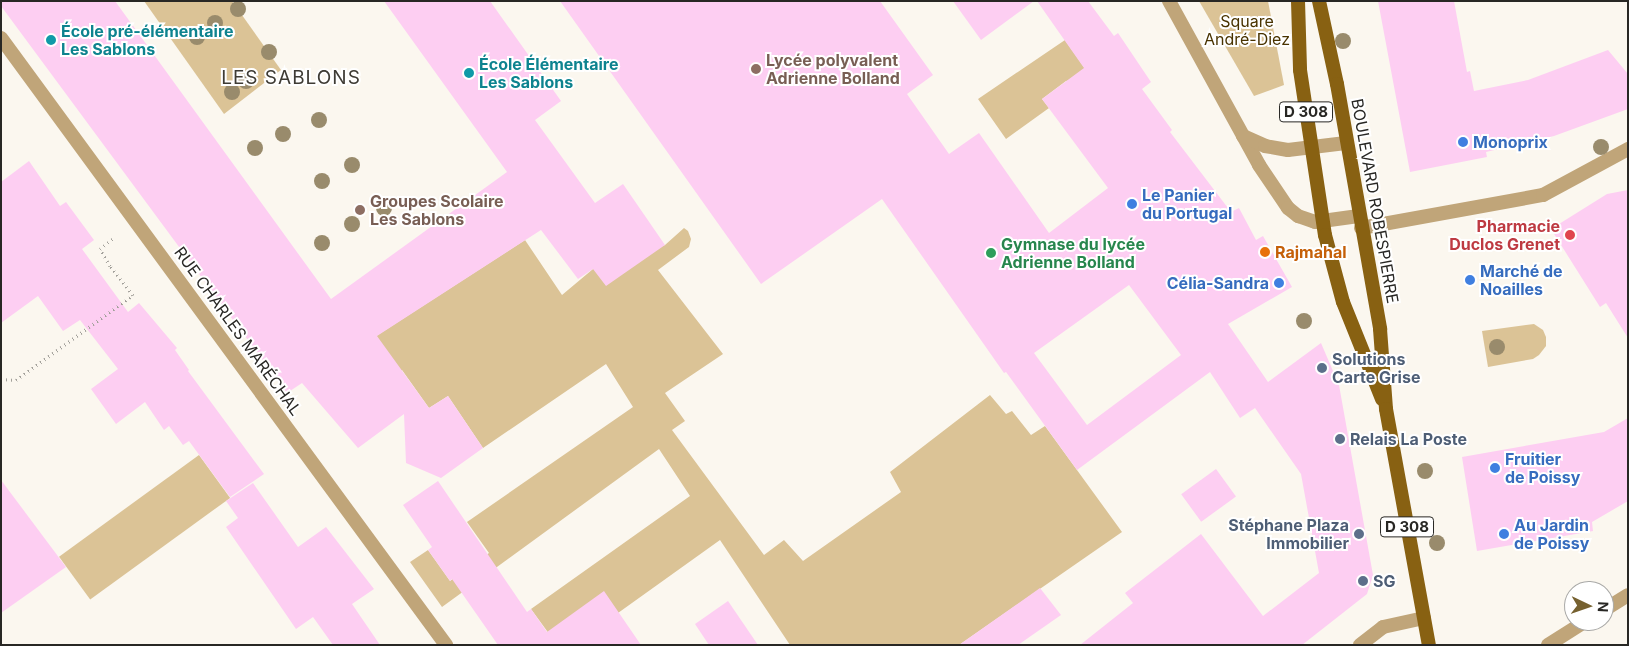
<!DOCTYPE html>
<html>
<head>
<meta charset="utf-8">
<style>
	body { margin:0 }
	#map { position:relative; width:1629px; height:646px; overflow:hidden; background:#fbf7ef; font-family:Inter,sans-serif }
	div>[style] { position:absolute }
	.green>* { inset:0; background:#dbc396; transform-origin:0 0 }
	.building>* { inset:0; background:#fdcef2; transform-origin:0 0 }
	.path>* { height:3px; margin-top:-1.5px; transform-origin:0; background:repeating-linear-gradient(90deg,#a3a19b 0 1px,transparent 0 5px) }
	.service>* { height:14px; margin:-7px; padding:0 7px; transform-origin:7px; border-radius:7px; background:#c0a579 }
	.minor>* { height:14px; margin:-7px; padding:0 7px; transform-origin:7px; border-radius:7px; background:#c0a579 }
	.tertiary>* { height:14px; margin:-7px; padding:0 7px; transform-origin:7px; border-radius:7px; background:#c0a579 }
	.primary>* { height:14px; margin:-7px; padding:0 7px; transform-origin:7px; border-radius:7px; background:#886112 }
	.trees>* { width:16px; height:16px; margin:-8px; border-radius:50%; background:#998b6c }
	.dots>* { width:14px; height:14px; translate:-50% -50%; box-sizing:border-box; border:2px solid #fff; border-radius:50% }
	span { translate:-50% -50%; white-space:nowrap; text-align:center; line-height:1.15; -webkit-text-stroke:4px #fff; paint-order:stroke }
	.shield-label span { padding:1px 4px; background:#fff; border:1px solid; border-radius:4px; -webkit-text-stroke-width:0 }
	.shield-label { font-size:15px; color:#282724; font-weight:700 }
	.park-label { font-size:16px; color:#493300 }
	.culture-label { font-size:16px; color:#0d838f; font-weight:700 }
	.left { translate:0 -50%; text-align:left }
	.education-label { font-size:16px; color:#785e54; font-weight:700 }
	.shop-label { font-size:16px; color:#366cbe; font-weight:700 }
	.right { translate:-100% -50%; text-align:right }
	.street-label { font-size:16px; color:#282724 }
	.health-label { font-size:16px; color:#be3a42; font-weight:700 }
	.leisure-label { font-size:16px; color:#27864d; font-weight:700 }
	.food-label { font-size:16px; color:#c56008; font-weight:700 }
	.service-label { font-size:16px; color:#4e5e75; font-weight:700 }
	.quarter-label { font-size:19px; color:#3e3b34; letter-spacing:1px }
	.frame { position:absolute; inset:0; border:2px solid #282724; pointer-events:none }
	.north { position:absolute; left:1564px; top:581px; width:50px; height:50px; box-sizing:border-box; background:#fff; border:1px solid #a9a9a7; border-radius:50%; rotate:93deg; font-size:14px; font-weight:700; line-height:20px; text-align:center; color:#282724 }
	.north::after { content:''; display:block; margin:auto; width:18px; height:22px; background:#766130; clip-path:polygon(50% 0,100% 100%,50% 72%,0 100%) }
</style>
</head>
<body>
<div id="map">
	<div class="green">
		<i style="clip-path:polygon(144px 1px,232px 1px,281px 70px,224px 114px)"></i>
		<i style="clip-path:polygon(1199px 1px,1268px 1px,1284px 85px,1254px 96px)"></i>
		<i style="clip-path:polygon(1065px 40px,1091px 77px,1066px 81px,1042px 99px,1049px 108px,1006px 139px,978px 99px)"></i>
		<i style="clip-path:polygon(684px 228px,688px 231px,691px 239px,689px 247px,658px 270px,723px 354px,665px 393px,685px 421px,672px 430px,764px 555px,784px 540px,803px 561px,901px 492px,890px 472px,990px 395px,1006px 414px,1012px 411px,1031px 435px,1045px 426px,1122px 532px,959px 645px,790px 645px,720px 540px,618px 613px,555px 642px,531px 609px,690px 496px,659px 449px,442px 607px,410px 562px,428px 550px,450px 581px,489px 553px,467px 522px,633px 407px,606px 364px,483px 448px,448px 396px,429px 408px,402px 370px,390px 378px,342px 358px,525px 240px,562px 295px,593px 269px,665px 245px)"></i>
		<i style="clip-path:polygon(1534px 324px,1543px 330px,1546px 337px,1546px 346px,1539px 355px,1533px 359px,1488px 367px,1482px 331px)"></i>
		<i style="left:199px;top:455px;width:53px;height:173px;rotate:54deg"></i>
	</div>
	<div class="building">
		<i style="clip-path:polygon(1px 1px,115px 1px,331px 299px,507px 172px,384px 1px,490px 1px,561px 101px,535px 120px,595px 203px,623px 184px,665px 245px,606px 286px,593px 269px,578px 279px,541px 230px,377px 336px,429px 408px,448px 396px,483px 448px,441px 478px,406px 463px,404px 414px,358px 448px,302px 383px,287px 393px,1px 6px)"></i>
		<i style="clip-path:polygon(evenodd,560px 1px,880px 1px,933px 75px,907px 94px,949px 154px,979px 133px,1049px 233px,1108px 188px,1042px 99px,1084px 68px,1037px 1px,1088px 1px,1114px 36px,1118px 33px,1151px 82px,1142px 89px,1172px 130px,1170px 132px,1231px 212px,1239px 208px,1256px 240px,1263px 236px,1292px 287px,1228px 324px,1268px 382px,1321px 343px,1339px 385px,1373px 575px,1367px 594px,1302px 645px,1080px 645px,1133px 603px,1125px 593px,1201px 534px,1263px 616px,1319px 573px,1301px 474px,1255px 408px,1240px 418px,1210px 372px,1077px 470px,1006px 372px,1004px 373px,882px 199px,761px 284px,560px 1px,1129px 285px,1181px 355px,1087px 425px,1034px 353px,1129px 285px)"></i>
		<i style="clip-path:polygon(953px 1px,1034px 1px,981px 40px)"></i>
		<i style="clip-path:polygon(1378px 1px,1454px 1px,1467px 72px,1470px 71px,1474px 91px,1528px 80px,1608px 50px,1628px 74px,1628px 109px,1554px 136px,1486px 152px,1487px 157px,1410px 172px)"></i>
		<i style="clip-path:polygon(29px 161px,60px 206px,66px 202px,94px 240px,82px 249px,128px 312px,139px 303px,177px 348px,175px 350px,189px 370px,188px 371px,264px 474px,230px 497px,189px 441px,183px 445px,169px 426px,164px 430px,145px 402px,116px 424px,91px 389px,118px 369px,80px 320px,63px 331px,38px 296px,1px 323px,1px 182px)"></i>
		<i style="clip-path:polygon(1628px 190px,1628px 338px,1606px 303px,1600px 307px,1551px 229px,1607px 194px)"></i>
		<i style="clip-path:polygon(1628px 418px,1628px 501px,1592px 522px,1593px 531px,1477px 551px,1462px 457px,1604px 432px)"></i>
		<i style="left:1216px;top:469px;width:34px;height:43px;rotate:54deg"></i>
		<i style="clip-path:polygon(1px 480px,66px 567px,1px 613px)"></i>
		<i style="clip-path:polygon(438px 481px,527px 612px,531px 609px,547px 632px,604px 591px,641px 645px,498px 645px,452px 579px,450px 581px,428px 550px,432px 547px,403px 505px)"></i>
		<i style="clip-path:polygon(253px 483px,298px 547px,326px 527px,374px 589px,352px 604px,380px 645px,333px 645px,313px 617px,296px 629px,226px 527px,238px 518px,226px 501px)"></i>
		<i style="clip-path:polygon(1040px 588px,1061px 615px,1018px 645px,959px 645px)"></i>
		<i style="clip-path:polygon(728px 601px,758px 645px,709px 645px,695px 624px)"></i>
	</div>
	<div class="path">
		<i style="left:1px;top:379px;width:15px;rotate:4deg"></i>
		<i style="left:16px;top:380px;width:145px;rotate:-36deg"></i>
		<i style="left:133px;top:295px;width:37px;rotate:-128deg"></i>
		<i style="left:110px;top:266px;width:20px;rotate:-120deg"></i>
		<i style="left:100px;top:249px;width:19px;rotate:-39deg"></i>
	</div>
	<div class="service">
		<i style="left:1361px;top:228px;width:185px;rotate:-10.3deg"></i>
		<i style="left:1543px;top:195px;width:97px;rotate:-28.4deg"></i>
	</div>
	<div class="minor">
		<i style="left:1px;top:38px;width:753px;rotate:53.75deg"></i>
		<i style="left:1604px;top:610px;width:28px;rotate:-32deg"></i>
		<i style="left:1360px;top:645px;width:29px;rotate:-38deg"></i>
		<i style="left:1383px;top:627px;width:42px;rotate:-12.4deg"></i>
		<i style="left:1548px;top:645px;width:45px;rotate:-32.3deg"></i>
	</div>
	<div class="tertiary">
		<i style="left:1169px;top:1px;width:187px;rotate:61.2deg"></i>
		<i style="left:1259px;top:165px;width:52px;rotate:56deg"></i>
		<i style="left:1288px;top:208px;width:13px;rotate:39deg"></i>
		<i style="left:1298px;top:216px;width:18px;rotate:19deg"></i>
		<i style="left:1315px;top:222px;width:44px;rotate:-7.8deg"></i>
		<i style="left:1243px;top:136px;width:24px;rotate:24deg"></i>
		<i style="left:1265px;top:146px;width:23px;rotate:10deg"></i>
		<i style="left:1288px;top:150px;width:58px;rotate:-6.9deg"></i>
	</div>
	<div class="primary">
		<i style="left:1298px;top:1px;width:69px;rotate:88.3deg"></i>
		<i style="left:1300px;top:70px;width:167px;rotate:81.4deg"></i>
		<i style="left:1325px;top:235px;width:69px;rotate:75deg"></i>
		<i style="left:1343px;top:302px;width:105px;rotate:68.1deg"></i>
		<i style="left:1319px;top:1px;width:85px;rotate:77.8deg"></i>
		<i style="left:1337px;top:84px;width:249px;rotate:80deg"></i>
		<i style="left:1380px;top:329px;width:80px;rotate:85.7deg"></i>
		<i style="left:1386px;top:409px;width:240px;rotate:79.7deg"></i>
	</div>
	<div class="trees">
		<i style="left:238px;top:9px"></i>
		<i style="left:215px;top:23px"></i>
		<i style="left:197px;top:37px"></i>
		<i style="left:1343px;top:41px"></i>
		<i style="left:269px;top:52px"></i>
		<i style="left:246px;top:81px"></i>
		<i style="left:232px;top:92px"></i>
		<i style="left:319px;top:120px"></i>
		<i style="left:283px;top:134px"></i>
		<i style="left:1601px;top:147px"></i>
		<i style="left:255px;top:148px"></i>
		<i style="left:352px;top:165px"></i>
		<i style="left:322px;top:181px"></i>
		<i style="left:384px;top:208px"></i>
		<i style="left:352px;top:224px"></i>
		<i style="left:322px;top:243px"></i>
		<i style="left:1304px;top:321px"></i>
		<i style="left:1497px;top:347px"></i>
		<i style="left:1425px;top:471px"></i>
		<i style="left:1437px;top:543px"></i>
	</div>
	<div class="dots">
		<i style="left:51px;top:40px;background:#0f9aa8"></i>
		<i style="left:756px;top:69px;background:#8d6e63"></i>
		<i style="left:469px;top:73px;background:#0f9aa8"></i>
		<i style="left:1463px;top:142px;background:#3f7fe0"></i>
		<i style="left:1132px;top:204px;background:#3f7fe0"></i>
		<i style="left:360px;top:210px;background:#8d6e63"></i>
		<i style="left:1570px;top:235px;background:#e0444e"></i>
		<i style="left:1265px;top:252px;background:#e8710a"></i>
		<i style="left:991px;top:253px;background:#2e9e5b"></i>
		<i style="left:1470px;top:280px;background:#3f7fe0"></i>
		<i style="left:1279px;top:283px;background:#3f7fe0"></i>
		<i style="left:1322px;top:368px;background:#5c6f8a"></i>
		<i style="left:1340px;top:439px;background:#5c6f8a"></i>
		<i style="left:1495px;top:468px;background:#3f7fe0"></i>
		<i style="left:1359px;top:534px;background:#5c6f8a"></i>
		<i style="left:1504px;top:534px;background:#3f7fe0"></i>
		<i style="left:1363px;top:581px;background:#5c6f8a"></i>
	</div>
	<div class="shield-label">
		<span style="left:1306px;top:112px">D 308</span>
		<span style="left:1407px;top:527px">D 308</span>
	</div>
	<div class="park-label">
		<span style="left:1247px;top:30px">Square<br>André-Diez</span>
	</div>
	<div class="culture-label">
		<span class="left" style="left:61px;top:40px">École pré-élémentaire<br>Les Sablons</span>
		<span class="left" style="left:479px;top:73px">École Élémentaire<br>Les Sablons</span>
	</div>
	<div class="education-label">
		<span class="left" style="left:766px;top:69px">Lycée polyvalent<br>Adrienne Bolland</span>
		<span class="left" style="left:370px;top:210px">Groupes Scolaire<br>Les Sablons</span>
	</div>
	<div class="shop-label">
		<span class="left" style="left:1473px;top:142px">Monoprix</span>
		<span class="left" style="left:1142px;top:204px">Le Panier<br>du Portugal</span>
		<span class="left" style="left:1480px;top:280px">Marché de<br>Noailles</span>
		<span class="right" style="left:1269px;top:283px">Célia-Sandra</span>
		<span class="left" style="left:1505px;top:468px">Fruitier<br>de Poissy</span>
		<span class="left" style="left:1514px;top:534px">Au Jardin<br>de Poissy</span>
	</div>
	<div class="street-label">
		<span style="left:1375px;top:201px;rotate:80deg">BOULEVARD ROBESPIERRE</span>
		<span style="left:238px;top:331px;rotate:54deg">RUE CHARLES MARÉCHAL</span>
	</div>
	<div class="health-label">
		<span class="right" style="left:1560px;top:235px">Pharmacie<br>Duclos Grenet</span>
	</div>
	<div class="leisure-label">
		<span class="left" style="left:1001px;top:253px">Gymnase du lycée<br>Adrienne Bolland</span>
	</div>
	<div class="food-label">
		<span class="left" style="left:1275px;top:252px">Rajmahal</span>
	</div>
	<div class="service-label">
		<span class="left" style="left:1332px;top:368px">Solutions<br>Carte Grise</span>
		<span class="left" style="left:1350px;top:439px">Relais La Poste</span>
		<span class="right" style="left:1349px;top:534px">Stéphane Plaza<br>Immobilier</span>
		<span class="left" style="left:1373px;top:581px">SG</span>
	</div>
	<div class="quarter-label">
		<span style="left:291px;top:78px">LES SABLONS</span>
	</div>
	<div class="frame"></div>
	<div class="north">N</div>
</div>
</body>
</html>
